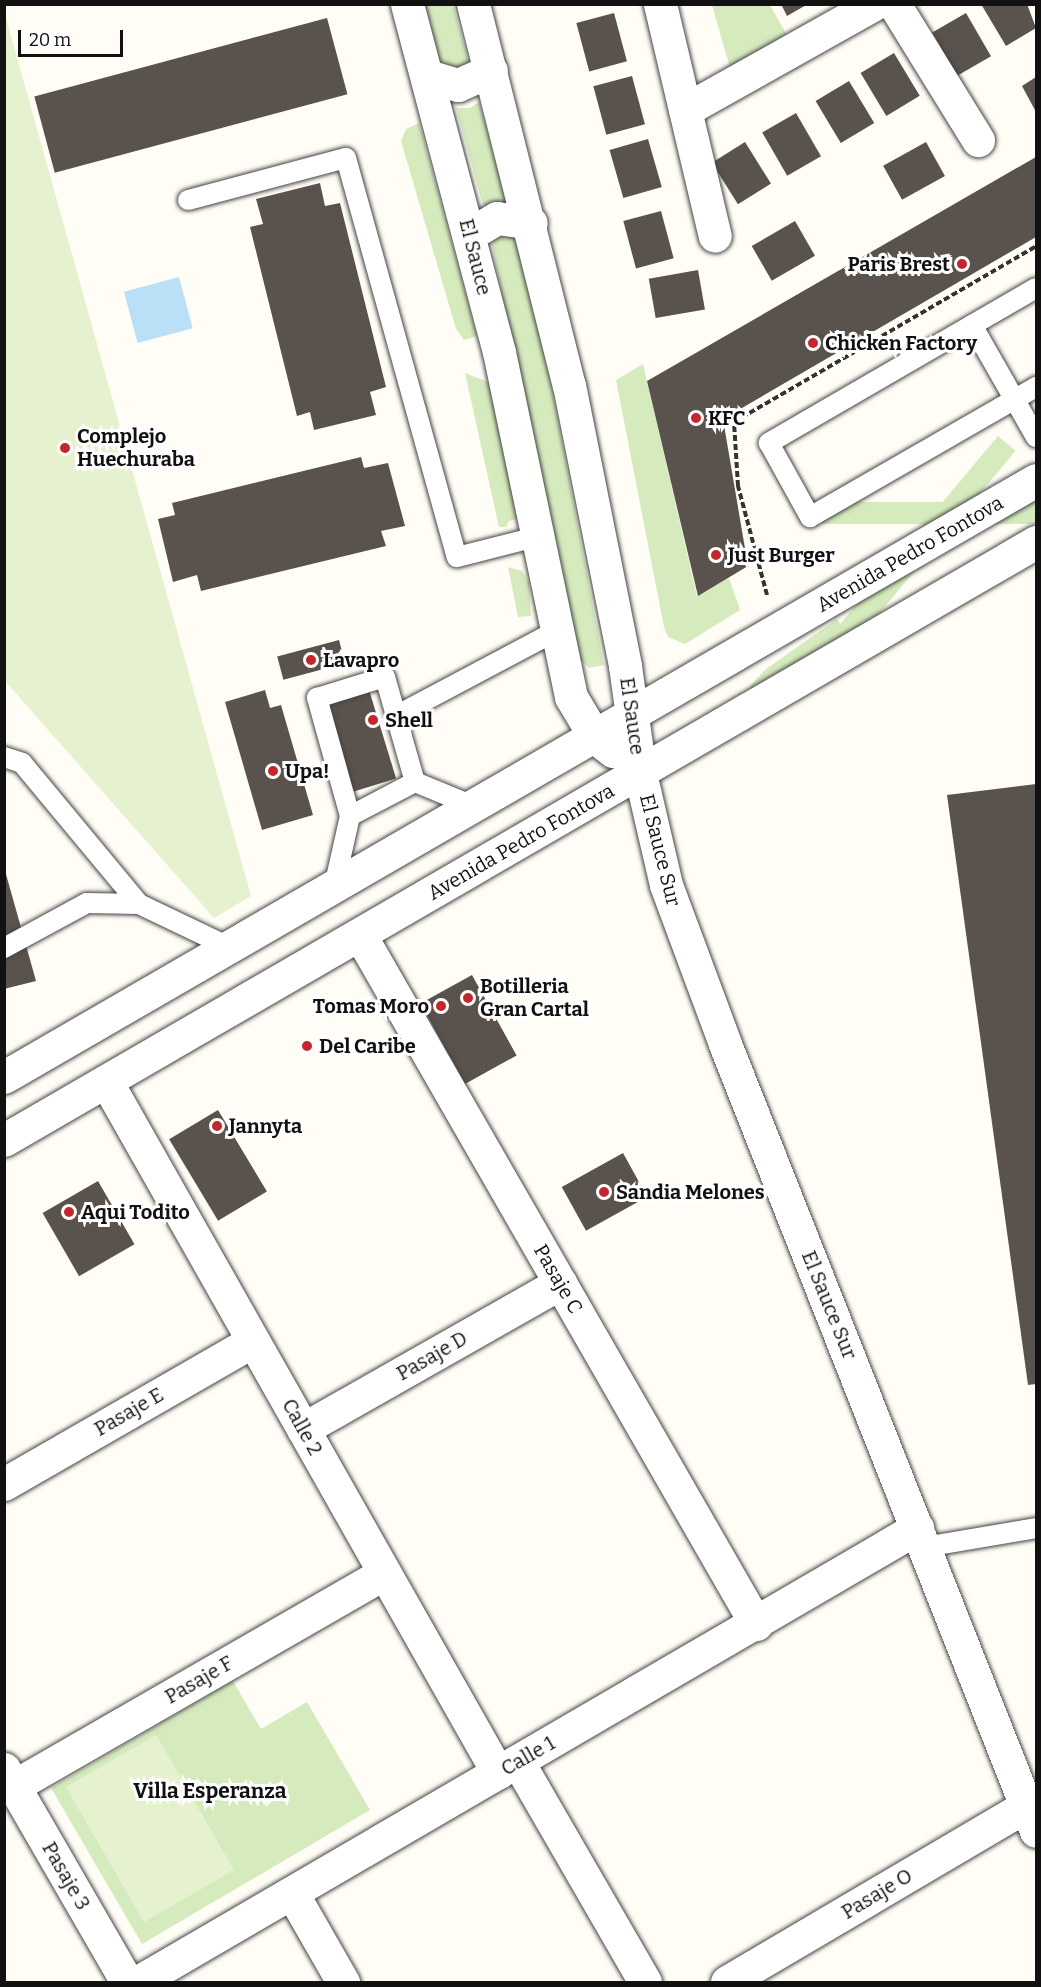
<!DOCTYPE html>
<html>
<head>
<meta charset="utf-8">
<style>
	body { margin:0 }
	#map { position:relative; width:1041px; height:1987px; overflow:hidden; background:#fffdf5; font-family:Bitter,serif }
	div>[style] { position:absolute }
	.green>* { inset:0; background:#d5ebbd; transform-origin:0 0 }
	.pitch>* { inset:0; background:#e6f2cf; transform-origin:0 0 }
	.water>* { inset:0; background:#b9e0f7; transform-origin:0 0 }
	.building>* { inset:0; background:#5a524d; transform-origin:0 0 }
	.path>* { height:4px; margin-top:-2px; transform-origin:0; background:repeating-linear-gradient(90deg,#333 0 6px,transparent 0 9px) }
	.roads { filter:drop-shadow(0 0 2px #444) drop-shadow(0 0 2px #444) }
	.service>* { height:20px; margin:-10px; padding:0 10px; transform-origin:10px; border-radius:10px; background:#fff }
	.minor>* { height:33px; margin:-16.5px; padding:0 16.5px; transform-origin:16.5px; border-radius:16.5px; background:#fff }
	.tertiary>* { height:33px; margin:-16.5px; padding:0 16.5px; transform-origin:16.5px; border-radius:16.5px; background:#fff }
	.dots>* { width:16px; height:16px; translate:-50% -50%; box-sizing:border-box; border:3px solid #fff; border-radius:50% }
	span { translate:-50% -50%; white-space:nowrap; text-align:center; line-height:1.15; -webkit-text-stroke:6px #fff; paint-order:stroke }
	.street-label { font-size:20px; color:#111 }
	.poi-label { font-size:20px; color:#111; font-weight:700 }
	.right { translate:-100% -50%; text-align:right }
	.left { translate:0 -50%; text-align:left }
	.neighbourhood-label { font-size:21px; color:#111; font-weight:700 }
	.frame { position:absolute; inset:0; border:6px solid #111; pointer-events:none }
	.scale { position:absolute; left:18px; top:30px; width:105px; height:27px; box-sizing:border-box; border:3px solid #111; border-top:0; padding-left:8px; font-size:18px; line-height:21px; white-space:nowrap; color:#111; -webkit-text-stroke:4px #fff; paint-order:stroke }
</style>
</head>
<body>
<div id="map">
	<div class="green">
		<i style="clip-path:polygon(424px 5px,453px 5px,470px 67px,442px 71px)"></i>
		<i style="clip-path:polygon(712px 5px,770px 5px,792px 44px,733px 78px)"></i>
		<i style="clip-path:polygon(479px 102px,508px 204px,483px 205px,456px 108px,470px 108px)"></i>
		<i style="clip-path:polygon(419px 123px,477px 336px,464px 340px,456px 329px,401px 141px,406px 129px)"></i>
		<i style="clip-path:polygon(497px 236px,511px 236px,519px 242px,553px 394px,604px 665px,589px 668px,577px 657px,492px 245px)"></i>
		<i style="clip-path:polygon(643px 364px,697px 596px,729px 578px,740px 610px,685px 644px,668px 637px,664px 627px,616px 380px)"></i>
		<i style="clip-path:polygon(465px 373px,488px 382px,494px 395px,518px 519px,509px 521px,506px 527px,499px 527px)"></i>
		<i style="left:998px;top:436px;width:23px;height:270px;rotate:40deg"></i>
		<i style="left:1036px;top:502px;width:22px;height:214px;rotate:90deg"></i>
		<i style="clip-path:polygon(508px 567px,522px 571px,529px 583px,531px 616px,518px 617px)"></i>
		<i style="clip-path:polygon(837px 619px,846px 633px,751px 689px,750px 686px,766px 669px)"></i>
		<i style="clip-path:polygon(233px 1681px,261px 1729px,307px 1702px,370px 1810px,142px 1944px,51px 1788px)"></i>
	</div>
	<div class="pitch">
		<i style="clip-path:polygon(5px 14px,251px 896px,214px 918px,5px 681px)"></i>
		<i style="left:156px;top:1735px;width:156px;height:104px;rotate:60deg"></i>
	</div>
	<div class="water">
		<i style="left:179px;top:277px;width:53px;height:57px;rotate:75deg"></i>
	</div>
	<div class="building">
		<i style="clip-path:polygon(781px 4px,808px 4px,787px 16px)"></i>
		<i style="clip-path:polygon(981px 4px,1027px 4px,1036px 28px,1006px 46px)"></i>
		<i style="left:614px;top:13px;width:50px;height:39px;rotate:75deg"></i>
		<i style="left:966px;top:13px;width:50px;height:39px;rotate:60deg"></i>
		<i style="left:327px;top:18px;width:79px;height:303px;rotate:75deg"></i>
		<i style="left:894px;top:53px;width:50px;height:39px;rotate:59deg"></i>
		<i style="left:632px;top:76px;width:50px;height:40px;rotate:75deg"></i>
		<i style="clip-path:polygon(1036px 77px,1036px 112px,1022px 86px)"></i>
		<i style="left:849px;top:81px;width:49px;height:39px;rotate:59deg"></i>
		<i style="left:796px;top:113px;width:50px;height:39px;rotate:60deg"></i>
		<i style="left:648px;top:139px;width:50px;height:40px;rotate:74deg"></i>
		<i style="left:745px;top:142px;width:49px;height:39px;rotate:58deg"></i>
		<i style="left:926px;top:142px;width:39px;height:49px;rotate:61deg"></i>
		<i style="clip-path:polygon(1036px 157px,1036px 237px,723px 419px,748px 566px,698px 596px,647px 381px)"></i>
		<i style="clip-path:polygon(320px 183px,325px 206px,340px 203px,386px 387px,370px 392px,376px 415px,314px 430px,310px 412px,297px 416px,250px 227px,263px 224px,256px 199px)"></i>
		<i style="left:661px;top:211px;width:49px;height:39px;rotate:75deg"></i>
		<i style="left:795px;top:221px;width:40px;height:50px;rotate:60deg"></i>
		<i style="left:698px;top:270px;width:40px;height:50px;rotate:80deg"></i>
		<i style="clip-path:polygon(361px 457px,364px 468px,388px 463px,405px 526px,381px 531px,386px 546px,201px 591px,197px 575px,173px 582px,158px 519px,175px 515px,172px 503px)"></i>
		<i style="left:339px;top:640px;width:24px;height:64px;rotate:75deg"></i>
		<i style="left:366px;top:680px;width:103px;height:45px;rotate:73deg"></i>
		<i style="clip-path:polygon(265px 690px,270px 708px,281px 705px,313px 815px,262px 830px,225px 702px)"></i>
		<i style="clip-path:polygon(1036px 784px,1036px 1384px,1028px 1385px,947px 795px)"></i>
		<i style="clip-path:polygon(4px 867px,36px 981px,4px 989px)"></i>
		<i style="left:472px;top:975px;width:92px;height:59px;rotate:61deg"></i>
		<i style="left:218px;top:1110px;width:95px;height:57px;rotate:59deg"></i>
		<i style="left:623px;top:1153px;width:50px;height:70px;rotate:61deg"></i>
		<i style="left:98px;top:1181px;width:73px;height:64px;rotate:60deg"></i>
	</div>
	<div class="path">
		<i style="left:767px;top:595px;width:113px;rotate:-104.9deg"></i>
		<i style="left:738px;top:486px;width:64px;rotate:-93.6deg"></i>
		<i style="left:734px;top:422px;width:350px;rotate:-30.2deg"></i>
	</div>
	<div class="roads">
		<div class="service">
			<i style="left:188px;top:200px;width:163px;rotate:-14.9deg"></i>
			<i style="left:346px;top:158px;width:414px;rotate:74.5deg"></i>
			<i style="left:457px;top:557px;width:81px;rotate:-14.2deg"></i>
			<i style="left:1036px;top:288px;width:309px;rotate:149.9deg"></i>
			<i style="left:769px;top:443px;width:85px;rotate:61deg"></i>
			<i style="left:810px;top:517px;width:261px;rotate:-29.9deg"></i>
			<i style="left:972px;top:325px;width:129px;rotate:60.3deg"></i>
			<i style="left:396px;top:716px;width:181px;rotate:-28deg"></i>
			<i style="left:4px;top:757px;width:19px;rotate:18deg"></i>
			<i style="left:22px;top:763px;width:183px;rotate:50.3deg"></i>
			<i style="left:139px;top:904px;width:102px;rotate:25.6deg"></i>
			<i style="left:350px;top:816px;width:73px;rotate:-27.6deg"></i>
			<i style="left:334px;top:887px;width:73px;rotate:-77.3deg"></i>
			<i style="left:350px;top:816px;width:123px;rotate:-105.6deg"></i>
			<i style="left:317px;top:698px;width:71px;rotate:-17.2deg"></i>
			<i style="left:385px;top:677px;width:109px;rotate:74.1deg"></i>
			<i style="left:415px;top:782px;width:63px;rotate:22.5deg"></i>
			<i style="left:4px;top:948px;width:94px;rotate:-28.5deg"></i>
			<i style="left:87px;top:903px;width:52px;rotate:1.1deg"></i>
			<i style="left:925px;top:1547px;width:113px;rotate:-9.7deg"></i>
		</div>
		<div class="minor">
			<i style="left:660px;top:4px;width:238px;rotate:76.7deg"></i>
			<i style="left:894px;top:4px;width:160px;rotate:58.3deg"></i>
			<i style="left:685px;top:110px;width:217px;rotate:-29.3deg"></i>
			<i style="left:360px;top:935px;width:795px;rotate:60.11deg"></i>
			<i style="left:106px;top:1081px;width:795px;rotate:60.47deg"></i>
			<i style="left:303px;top:1429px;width:296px;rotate:-29.6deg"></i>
			<i style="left:4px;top:1484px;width:287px;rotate:-29.9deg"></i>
			<i style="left:518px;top:1762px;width:254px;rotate:60deg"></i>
			<i style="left:4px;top:1769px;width:246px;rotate:60deg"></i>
			<i style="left:14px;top:1786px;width:427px;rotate:-29.9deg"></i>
			<i style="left:292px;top:1893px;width:103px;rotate:60.2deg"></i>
			<i style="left:138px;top:1982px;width:902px;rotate:-30.23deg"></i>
			<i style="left:727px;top:1982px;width:347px;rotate:-30.5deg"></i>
		</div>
		<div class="tertiary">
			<i style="left:407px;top:4px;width:360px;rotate:75.2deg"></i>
			<i style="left:499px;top:352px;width:352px;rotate:78.2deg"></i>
			<i style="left:571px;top:697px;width:47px;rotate:59deg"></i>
			<i style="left:595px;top:737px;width:23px;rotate:38deg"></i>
			<i style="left:473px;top:4px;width:393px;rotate:75.9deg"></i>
			<i style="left:569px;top:385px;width:287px;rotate:78.7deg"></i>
			<i style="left:625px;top:666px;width:108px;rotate:82deg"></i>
			<i style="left:640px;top:773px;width:115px;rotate:76.9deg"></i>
			<i style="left:666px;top:885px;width:170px;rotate:69.6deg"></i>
			<i style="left:725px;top:1044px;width:846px;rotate:68.44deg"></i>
			<i style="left:428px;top:76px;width:31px;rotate:17deg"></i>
			<i style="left:458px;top:85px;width:36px;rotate:-24deg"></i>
			<i style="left:470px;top:234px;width:31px;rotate:-31deg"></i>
			<i style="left:497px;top:218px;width:34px;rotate:8deg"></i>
			<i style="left:4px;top:1077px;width:1192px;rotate:-30.05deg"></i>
			<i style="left:4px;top:1140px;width:1193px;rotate:-30.09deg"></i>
		</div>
	</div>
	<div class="dots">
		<i style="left:962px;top:264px;background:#c4262e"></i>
		<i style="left:813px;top:343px;background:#c4262e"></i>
		<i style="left:696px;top:418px;background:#c4262e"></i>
		<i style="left:65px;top:448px;background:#c4262e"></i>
		<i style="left:716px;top:555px;background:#c4262e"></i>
		<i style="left:311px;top:660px;background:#c4262e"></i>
		<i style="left:373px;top:720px;background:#c4262e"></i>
		<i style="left:273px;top:771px;background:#c4262e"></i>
		<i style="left:468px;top:998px;background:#c4262e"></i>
		<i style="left:441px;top:1006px;background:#c4262e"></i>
		<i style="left:307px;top:1046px;background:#c4262e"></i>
		<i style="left:217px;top:1126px;background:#c4262e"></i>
		<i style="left:604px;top:1192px;background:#c4262e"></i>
		<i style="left:69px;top:1212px;background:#c4262e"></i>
	</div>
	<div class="street-label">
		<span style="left:475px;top:257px;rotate:76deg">El Sauce</span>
		<span style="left:910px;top:554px;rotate:-30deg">Avenida Pedro Fontova</span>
		<span style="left:632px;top:716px;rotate:82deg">El Sauce</span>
		<span style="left:521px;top:842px;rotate:-30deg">Avenida Pedro Fontova</span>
		<span style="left:660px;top:850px;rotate:76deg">El Sauce Sur</span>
		<span style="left:558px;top:1279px;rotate:60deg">Pasaje C</span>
		<span style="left:829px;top:1305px;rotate:68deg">El Sauce Sur</span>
		<span style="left:432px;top:1356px;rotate:-30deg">Pasaje D</span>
		<span style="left:129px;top:1412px;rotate:-30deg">Pasaje E</span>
		<span style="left:302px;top:1427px;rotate:61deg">Calle 2</span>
		<span style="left:199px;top:1680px;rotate:-30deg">Pasaje F</span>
		<span style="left:528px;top:1756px;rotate:-30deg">Calle 1</span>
		<span style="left:66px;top:1876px;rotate:60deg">Pasaje 3</span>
		<span style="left:877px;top:1894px;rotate:-31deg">Pasaje O</span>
	</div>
	<div class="poi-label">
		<span class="right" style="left:950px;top:264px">Paris Brest</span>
		<span class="left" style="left:825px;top:343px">Chicken Factory</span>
		<span class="left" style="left:708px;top:418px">KFC</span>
		<span class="left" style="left:77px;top:448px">Complejo<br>Huechuraba</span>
		<span class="left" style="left:728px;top:555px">Just Burger</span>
		<span class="left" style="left:323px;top:660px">Lavapro</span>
		<span class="left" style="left:385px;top:720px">Shell</span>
		<span class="left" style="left:285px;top:771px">Upa!</span>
		<span class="left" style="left:480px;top:998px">Botilleria<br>Gran Cartal</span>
		<span class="right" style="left:429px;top:1006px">Tomas Moro</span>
		<span class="left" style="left:319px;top:1046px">Del Caribe</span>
		<span class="left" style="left:229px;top:1126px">Jannyta</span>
		<span class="left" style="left:616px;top:1192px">Sandia Melones</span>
		<span class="left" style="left:81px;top:1212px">Aqui Todito</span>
	</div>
	<div class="neighbourhood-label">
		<span style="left:210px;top:1791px">Villa Esperanza</span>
	</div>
	<div class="frame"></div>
	<div class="scale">20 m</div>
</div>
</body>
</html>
